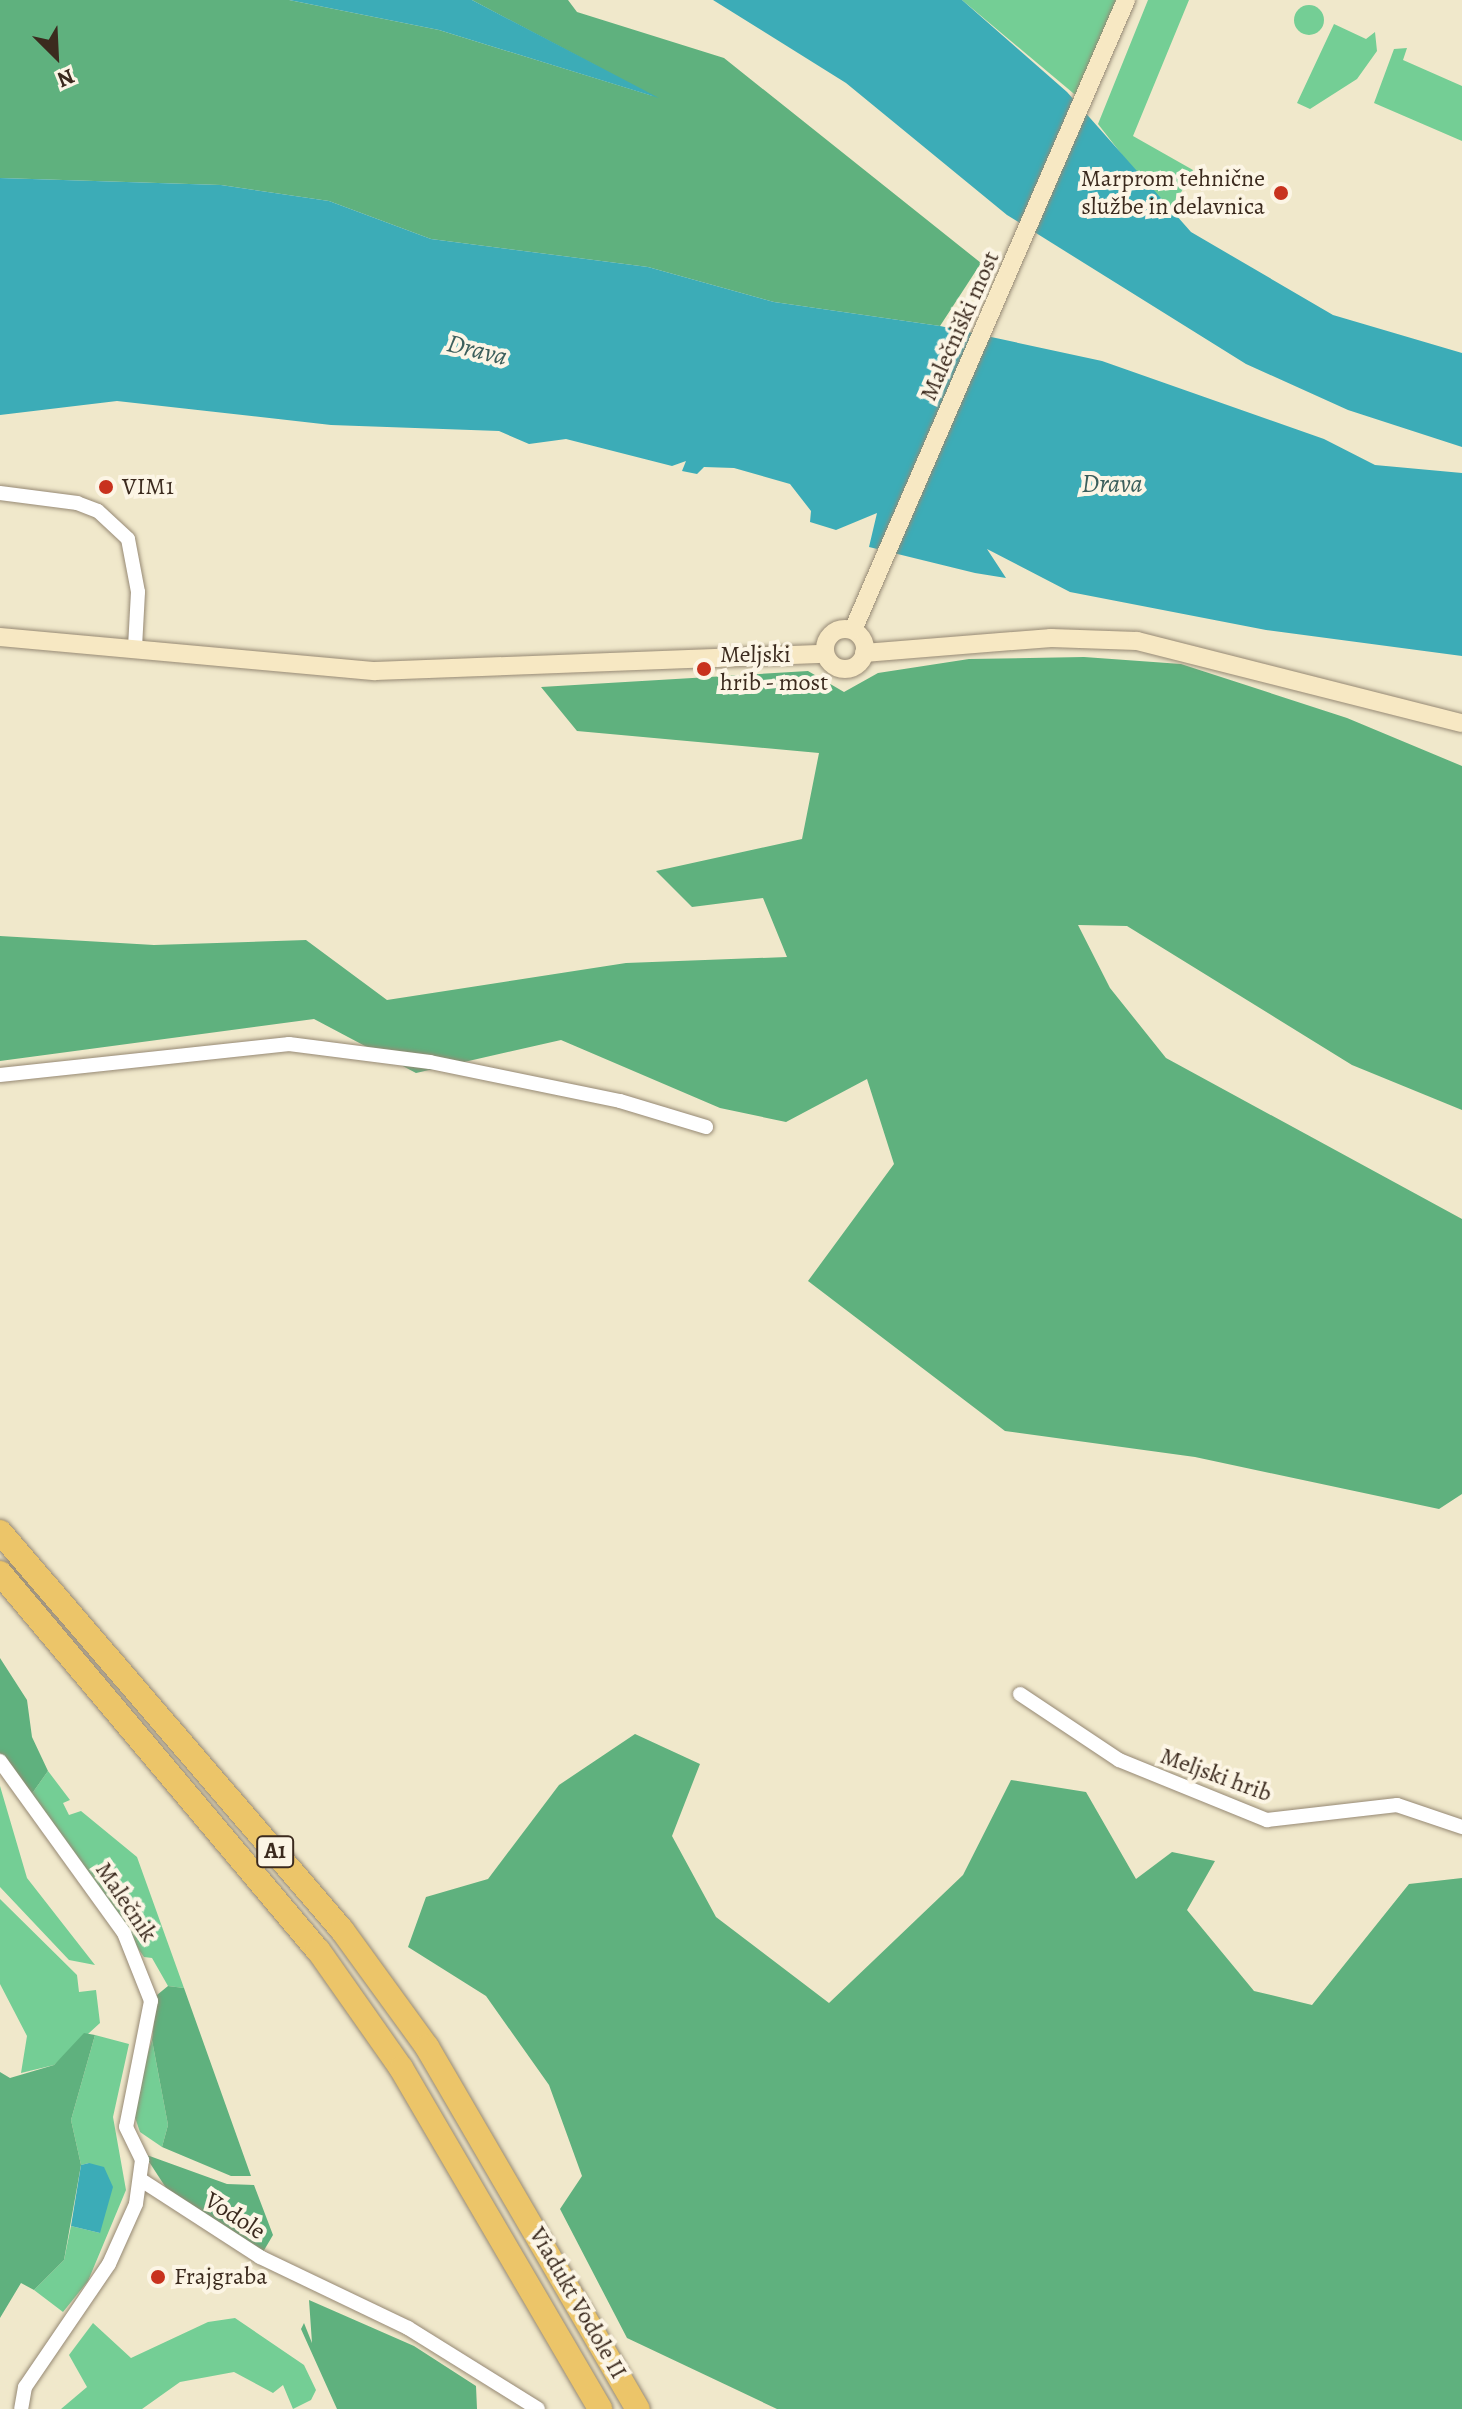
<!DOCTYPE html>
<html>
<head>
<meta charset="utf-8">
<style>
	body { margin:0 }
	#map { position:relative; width:1462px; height:2409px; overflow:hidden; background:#f0e8cb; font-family:Alegreya,serif }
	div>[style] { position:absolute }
	.green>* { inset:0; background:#74ce95 }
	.round { border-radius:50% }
	.forest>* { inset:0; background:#5fb17e }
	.water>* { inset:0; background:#3cacb7 }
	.roads { filter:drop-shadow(0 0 2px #968974) drop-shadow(0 0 2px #968974) }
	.street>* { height:14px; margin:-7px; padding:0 7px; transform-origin:7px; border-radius:7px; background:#fff }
	.secondary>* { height:18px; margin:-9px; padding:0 9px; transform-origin:9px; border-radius:9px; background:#f7e8c3 }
	.secondary>.ring { margin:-9px; padding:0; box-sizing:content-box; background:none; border:18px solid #f7e8c3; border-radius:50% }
	.highway>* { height:24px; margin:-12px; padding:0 12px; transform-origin:12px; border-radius:12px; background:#ecc569 }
	.dots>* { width:22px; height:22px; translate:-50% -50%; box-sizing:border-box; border:4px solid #fcf5e5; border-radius:50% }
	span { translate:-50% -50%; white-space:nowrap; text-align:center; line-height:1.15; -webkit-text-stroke:8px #fcf5e5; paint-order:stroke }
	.shield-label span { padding:2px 6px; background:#fcf5e5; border:2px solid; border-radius:6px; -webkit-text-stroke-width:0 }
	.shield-label { font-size:22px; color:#3b2a1e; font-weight:700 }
	.poi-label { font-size:24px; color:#3b2a1e }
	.right { translate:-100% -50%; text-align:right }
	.left { translate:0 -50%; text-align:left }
	.street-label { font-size:24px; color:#3b2a1e }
	.water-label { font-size:26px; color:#3b5e5b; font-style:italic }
	.north { position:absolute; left:16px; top:16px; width:80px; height:80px; -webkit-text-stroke:6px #fcf5e5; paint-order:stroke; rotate:156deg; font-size:22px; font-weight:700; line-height:32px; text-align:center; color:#3b2a1e }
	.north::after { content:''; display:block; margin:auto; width:28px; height:36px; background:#3b2a1e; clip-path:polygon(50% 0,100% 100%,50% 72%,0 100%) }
</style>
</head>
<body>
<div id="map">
	<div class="green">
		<i style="clip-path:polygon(962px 0,1116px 0,1079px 98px)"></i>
		<i style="clip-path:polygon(1148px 0,1189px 0,1133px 136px,1193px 170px,1169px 215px,1098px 124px)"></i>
		<i class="round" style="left:1294px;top:5px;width:30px;height:30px"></i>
		<i style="clip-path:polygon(1334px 24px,1366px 39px,1375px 32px,1377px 51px,1357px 79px,1310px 109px,1297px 103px)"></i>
		<i style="clip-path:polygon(1407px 48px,1403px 60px,1462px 86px,1462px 141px,1374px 103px,1394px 49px)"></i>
		<i style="clip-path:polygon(48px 1771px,70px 1800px,63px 1803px,69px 1815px,81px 1811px,137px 1857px,184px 1988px,168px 1986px,152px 1958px,144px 1957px,31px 1795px)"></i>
		<i style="clip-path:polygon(0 1786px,27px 1878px,95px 1965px,69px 1960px,0 1887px)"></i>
		<i style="clip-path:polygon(0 1899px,77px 1975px,79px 1992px,96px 1990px,100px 2023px,54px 2065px,21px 2073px,27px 2036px,0 1984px)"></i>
		<i style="clip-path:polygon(95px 2035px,129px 2044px,113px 2117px,126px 2190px,88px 2281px,63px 2312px,34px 2290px,64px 2260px,71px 2226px,100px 2233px,89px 2163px,81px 2165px,71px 2120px)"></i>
		<i style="clip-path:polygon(152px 2040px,168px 2125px,162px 2147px,140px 2132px,131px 2106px)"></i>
		<i style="clip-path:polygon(235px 2318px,304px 2365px,316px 2390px,311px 2400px,293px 2409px,283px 2385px,273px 2393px,234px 2372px,180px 2382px,142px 2409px,61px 2409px,87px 2387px,69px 2355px,93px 2323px,131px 2358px,208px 2322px)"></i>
	</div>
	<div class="forest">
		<i style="clip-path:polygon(0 0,289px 0,439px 30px,653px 96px,472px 0,568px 0,577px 12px,724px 58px,981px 263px,940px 326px,774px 302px,648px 267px,431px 239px,329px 201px,221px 185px,0 178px)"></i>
		<i style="clip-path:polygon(1084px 657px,1181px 664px,1347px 718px,1462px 766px,1462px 1110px,1352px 1065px,1127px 926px,1078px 925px,1110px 988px,1166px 1058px,1462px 1219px,1462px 1494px,1439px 1509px,1195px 1457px,1005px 1431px,808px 1281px,894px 1164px,867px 1079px,786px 1122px,720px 1108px,561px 1040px,416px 1073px,314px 1019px,0 1061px,0 936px,154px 945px,306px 940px,387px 1000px,626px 963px,787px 957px,763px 898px,692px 907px,656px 871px,802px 839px,819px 753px,577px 731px,541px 687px,808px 671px,844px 692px,878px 673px,969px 659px)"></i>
		<i style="clip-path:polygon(0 1658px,27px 1700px,32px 1737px,48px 1771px,31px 1795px,0 1753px)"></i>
		<i style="clip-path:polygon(635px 1734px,700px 1764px,672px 1836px,716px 1917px,829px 2003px,963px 1875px,1011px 1780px,1086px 1792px,1136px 1879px,1172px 1852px,1215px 1861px,1187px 1910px,1254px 1991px,1312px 2005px,1409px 1884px,1462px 1878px,1462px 2409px,777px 2409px,627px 2338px,560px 2209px,582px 2176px,549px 2085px,486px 1996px,408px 1947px,426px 1897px,488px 1879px,559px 1785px)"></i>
		<i style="clip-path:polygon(168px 1986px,184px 1988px,251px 2176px,231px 2176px,162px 2147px,168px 2125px,152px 2040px,157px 1995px)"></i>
		<i style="clip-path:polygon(84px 2033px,95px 2035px,71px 2120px,81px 2165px,64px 2260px,34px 2290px,21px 2283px,0 2318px,0 2072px,10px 2078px,54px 2065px)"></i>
		<i style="clip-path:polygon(144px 2154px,227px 2184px,254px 2185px,273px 2235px,263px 2252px,170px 2194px)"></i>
		<i style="clip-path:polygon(309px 2300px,414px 2346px,476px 2386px,477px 2409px,337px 2409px,301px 2329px,304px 2323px,312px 2343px)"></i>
	</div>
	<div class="water">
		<i style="clip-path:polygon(289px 0,472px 0,659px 98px,439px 30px)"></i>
		<i style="clip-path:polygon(713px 0,962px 0,1067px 92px,1191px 232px,1333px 315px,1462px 353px,1462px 447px,1348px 410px,1246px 364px,1007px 215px,846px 83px)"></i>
		<i style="clip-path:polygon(0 178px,221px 185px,329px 201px,431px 239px,648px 267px,774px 302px,940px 326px,1102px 361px,1324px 439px,1375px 465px,1462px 473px,1462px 656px,1266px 630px,1070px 592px,987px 549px,1006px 578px,975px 573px,869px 547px,877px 513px,836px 530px,810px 522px,811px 511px,790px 484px,734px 468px,704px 467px,697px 474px,682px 471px,686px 461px,672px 466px,566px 439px,529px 444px,499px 431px,331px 425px,117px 401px,0 415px)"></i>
		<i style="clip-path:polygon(89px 2163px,104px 2167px,113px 2187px,100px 2233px,71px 2226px,81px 2165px)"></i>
	</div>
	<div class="roads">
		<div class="street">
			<i style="left:0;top:493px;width:78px;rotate:7.4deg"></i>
			<i style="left:77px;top:503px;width:22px;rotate:21deg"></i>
			<i style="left:98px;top:511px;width:41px;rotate:43deg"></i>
			<i style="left:128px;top:539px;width:54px;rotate:79.3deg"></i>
			<i style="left:138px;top:592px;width:56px;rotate:93.1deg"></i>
			<i style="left:0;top:1075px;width:291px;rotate:-6.1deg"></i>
			<i style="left:289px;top:1044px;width:142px;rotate:7.3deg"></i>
			<i style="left:430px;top:1062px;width:194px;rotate:11.6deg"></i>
			<i style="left:620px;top:1101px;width:90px;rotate:16.8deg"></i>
			<i style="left:1020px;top:1694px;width:119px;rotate:33.7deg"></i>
			<i style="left:1119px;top:1760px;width:160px;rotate:22.1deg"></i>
			<i style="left:1267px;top:1820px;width:131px;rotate:-6.6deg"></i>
			<i style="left:1397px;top:1805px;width:69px;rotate:18.7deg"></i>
			<i style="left:0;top:1761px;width:212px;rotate:54.2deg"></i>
			<i style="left:124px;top:1933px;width:73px;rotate:68.3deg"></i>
			<i style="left:151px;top:2001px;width:128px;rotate:101.2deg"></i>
			<i style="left:126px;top:2127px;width:37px;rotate:64deg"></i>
			<i style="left:142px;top:2160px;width:44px;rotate:97.8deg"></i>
			<i style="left:136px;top:2204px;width:66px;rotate:114.2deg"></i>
			<i style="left:109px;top:2264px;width:149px;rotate:124.3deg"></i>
			<i style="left:25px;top:2387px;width:22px;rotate:100deg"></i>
			<i style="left:141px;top:2180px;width:142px;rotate:32.9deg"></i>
			<i style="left:260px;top:2257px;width:164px;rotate:25.6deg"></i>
			<i style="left:408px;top:2328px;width:153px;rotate:31.9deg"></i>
		</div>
		<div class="secondary">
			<i class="ring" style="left:825px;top:629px;width:22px;height:22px"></i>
			<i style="left:853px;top:630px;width:687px;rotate:-66.57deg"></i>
			<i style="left:0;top:637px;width:377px;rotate:5.2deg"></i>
			<i style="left:375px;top:671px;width:450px;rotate:-2.2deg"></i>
			<i style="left:864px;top:653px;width:188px;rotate:-4.6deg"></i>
			<i style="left:1051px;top:638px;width:86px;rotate:2deg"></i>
			<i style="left:1137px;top:641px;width:335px;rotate:14.2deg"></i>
		</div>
		<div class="highway">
			<i style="left:0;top:1532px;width:525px;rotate:49.33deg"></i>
			<i style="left:342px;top:1930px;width:145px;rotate:54deg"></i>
			<i style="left:427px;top:2047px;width:419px;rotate:59.8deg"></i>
			<i style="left:0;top:1573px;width:493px;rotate:49.9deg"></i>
			<i style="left:318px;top:1950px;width:144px;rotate:54.9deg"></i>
			<i style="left:401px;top:2068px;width:395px;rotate:59.7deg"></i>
		</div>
	</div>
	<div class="dots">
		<i style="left:1281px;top:193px;background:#c8321e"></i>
		<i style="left:106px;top:487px;background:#c8321e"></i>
		<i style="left:704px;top:669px;background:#c8321e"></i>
		<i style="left:158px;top:2277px;background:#c8321e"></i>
	</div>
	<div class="shield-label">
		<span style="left:275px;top:1852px">A1</span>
	</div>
	<div class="poi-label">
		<span class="right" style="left:1265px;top:193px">Marprom tehnične<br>službe in delavnica</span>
		<span class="left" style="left:122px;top:487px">VIM1</span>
		<span class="left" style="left:720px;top:669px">Meljski<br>hrib - most</span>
		<span class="left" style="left:174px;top:2277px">Frajgraba</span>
	</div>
	<div class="street-label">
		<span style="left:960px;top:326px;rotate:-66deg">Malečniški most</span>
		<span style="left:1216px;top:1775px;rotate:20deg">Meljski hrib</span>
		<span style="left:126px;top:1902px;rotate:56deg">Malečnik</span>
		<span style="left:235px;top:2216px;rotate:33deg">Vodole</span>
		<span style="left:578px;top:2303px;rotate:60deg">Viadukt Vodole II</span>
	</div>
	<div class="water-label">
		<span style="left:477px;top:350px;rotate:14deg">Drava</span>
		<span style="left:1112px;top:484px">Drava</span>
	</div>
	<div class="north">N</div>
</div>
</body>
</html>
